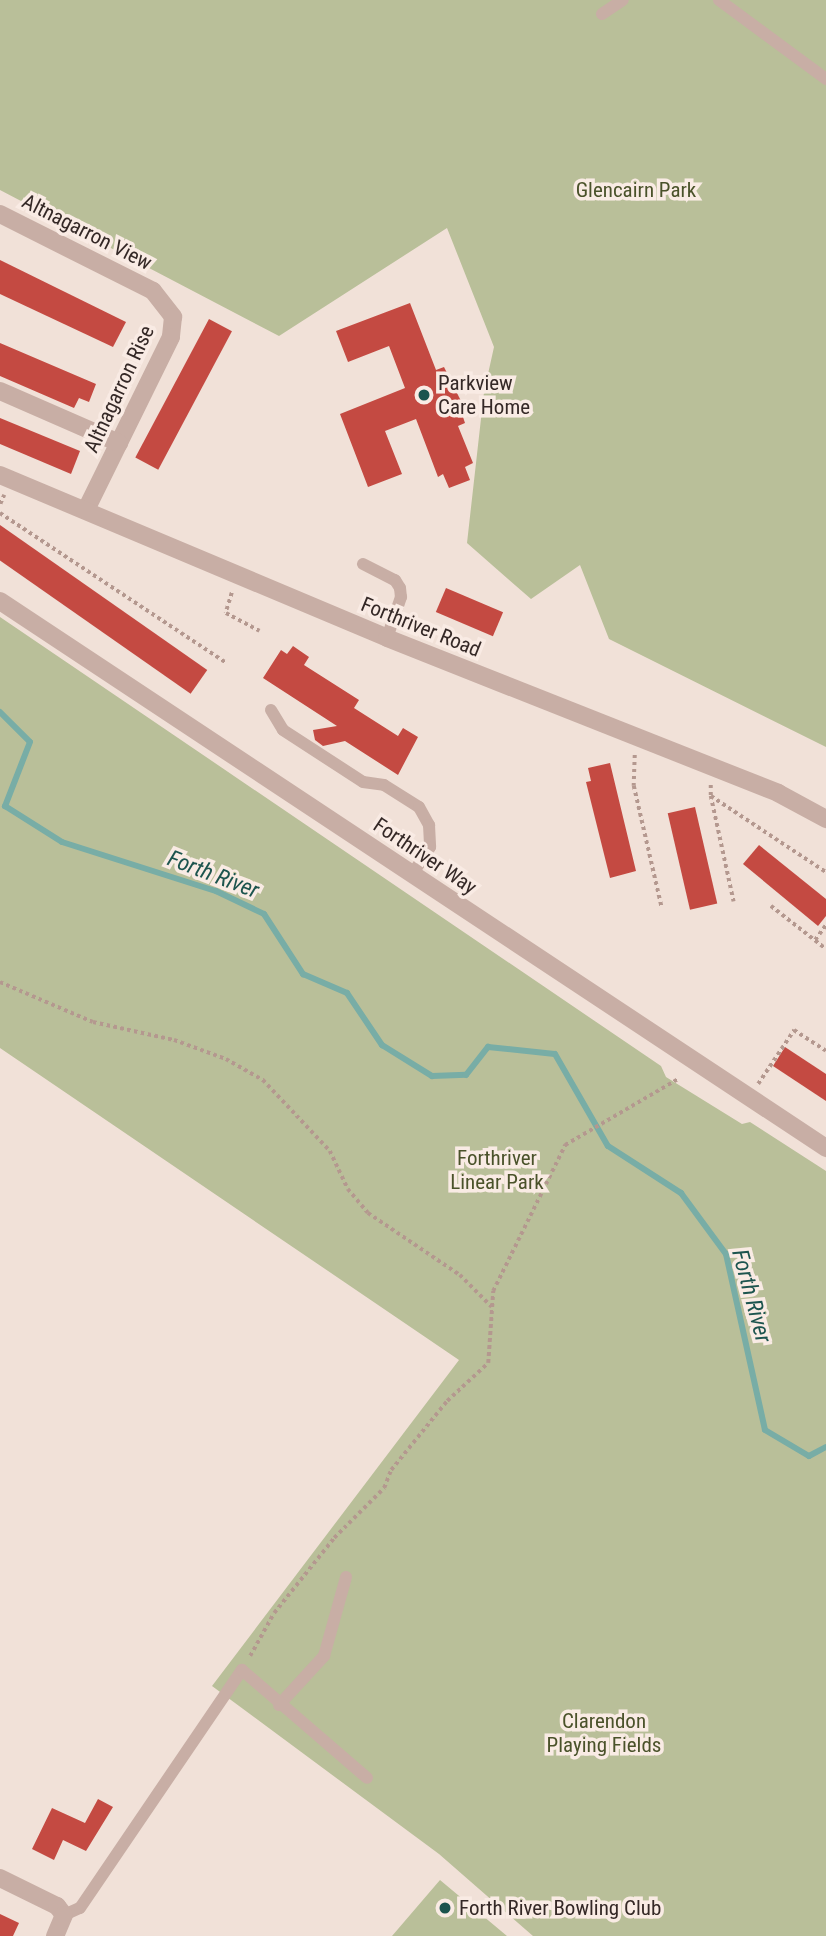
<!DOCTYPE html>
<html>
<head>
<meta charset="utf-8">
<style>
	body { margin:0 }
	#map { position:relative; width:826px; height:1936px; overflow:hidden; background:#f1e1d8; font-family:"Roboto Condensed",sans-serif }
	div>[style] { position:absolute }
	.green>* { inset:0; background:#b9bf99 }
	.stream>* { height:6px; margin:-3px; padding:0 3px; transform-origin:3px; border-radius:3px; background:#78ada6 }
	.building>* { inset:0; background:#c44a42; transform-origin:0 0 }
	.path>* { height:3.5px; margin-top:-1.75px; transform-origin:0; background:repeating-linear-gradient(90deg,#b4988f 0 3.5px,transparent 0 7px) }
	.service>* { height:12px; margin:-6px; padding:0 6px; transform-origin:6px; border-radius:6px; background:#c8aea5 }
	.minor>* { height:18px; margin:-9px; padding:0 9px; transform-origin:9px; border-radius:9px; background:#c8aea5 }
	.dots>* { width:19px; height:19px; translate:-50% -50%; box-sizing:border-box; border:4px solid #f9ebe4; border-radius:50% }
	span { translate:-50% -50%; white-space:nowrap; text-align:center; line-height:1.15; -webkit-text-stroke:7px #f9ebe4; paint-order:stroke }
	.park-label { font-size:21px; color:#4a522a }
	.street-label { font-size:21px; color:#342826 }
	.poi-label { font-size:21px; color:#342826 }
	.left { translate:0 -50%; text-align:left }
	.water-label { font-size:23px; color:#1c544e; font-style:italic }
</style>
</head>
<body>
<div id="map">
	<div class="green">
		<i style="clip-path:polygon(0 0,826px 0,826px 747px,609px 639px,580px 565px,531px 599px,467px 543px,484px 392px,494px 347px,447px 228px,279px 336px,0 190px)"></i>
		<i style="clip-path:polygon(0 617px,661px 1066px,666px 1077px,742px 1124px,750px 1122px,826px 1171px,826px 1936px,533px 1936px,439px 1854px,212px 1686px,459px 1360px,0 1048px)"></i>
		<i style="clip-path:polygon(440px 1880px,507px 1936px,508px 1936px,392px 1936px)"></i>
	</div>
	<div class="stream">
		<i style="left:0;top:712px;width:42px;rotate:45deg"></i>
		<i style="left:30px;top:742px;width:69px;rotate:111.3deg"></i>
		<i style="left:5px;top:806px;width:67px;rotate:32.3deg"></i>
		<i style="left:62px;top:842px;width:162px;rotate:17.7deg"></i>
		<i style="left:216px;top:891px;width:53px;rotate:25.6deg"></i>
		<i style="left:264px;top:914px;width:72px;rotate:57deg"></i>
		<i style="left:303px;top:974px;width:48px;rotate:23.4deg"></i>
		<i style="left:347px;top:993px;width:63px;rotate:56.1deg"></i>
		<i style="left:382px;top:1045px;width:59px;rotate:31.8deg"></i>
		<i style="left:432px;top:1076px;width:34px;rotate:-2deg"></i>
		<i style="left:466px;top:1075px;width:36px;rotate:-52deg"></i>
		<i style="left:488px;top:1047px;width:67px;rotate:6deg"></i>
		<i style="left:555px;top:1054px;width:106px;rotate:60.1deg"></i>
		<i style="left:608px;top:1146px;width:87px;rotate:32.8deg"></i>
		<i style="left:681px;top:1193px;width:76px;rotate:53.6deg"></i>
		<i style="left:726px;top:1254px;width:180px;rotate:77.5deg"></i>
		<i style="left:765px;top:1430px;width:51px;rotate:30.6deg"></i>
		<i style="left:809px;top:1456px;width:19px;rotate:-28deg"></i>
	</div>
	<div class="building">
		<i style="clip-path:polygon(0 260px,126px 322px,113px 347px,0 294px)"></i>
		<i style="clip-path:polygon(410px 303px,436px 370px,444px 367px,461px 401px,458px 402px,465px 423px,458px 426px,473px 463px,465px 467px,470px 480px,449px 488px,443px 474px,438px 477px,416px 419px,385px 431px,402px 474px,368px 487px,340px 414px,405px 388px,389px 346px,348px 362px,336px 331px)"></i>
		<i style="left:209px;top:319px;width:26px;height:157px;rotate:28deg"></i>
		<i style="clip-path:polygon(0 343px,96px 384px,89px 402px,79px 398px,74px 408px,0 376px)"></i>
		<i style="clip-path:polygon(0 418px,80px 451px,71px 474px,0 444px)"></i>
		<i style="left:0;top:525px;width:253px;height:29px;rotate:35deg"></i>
		<i style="left:446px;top:588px;width:62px;height:26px;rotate:23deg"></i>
		<i style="clip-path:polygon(293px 646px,309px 657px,304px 665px,359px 700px,354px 708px,398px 736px,403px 728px,418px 737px,398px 775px,345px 741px,323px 746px,315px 740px,313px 730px,337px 726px,263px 678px,281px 650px,287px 654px)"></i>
		<i style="clip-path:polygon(610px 763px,636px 871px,610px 878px,586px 782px,591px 781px,588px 768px)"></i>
		<i style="left:695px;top:807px;width:99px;height:28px;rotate:77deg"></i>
		<i style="clip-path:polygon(759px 845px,826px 899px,826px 916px,818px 926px,743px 864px)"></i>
		<i style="clip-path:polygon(785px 1047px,826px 1074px,826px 1101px,773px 1066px)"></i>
		<i style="clip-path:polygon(98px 1799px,113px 1807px,86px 1851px,63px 1840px,54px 1860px,32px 1849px,52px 1808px,85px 1823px)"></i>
		<i style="clip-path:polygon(0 1914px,19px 1923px,13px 1936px,0 1936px)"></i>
	</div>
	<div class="path">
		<i style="left:0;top:504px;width:10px;rotate:-66deg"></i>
		<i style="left:0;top:513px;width:272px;rotate:33.5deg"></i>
		<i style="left:232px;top:593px;width:21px;rotate:107deg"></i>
		<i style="left:226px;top:613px;width:38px;rotate:28deg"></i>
		<i style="left:635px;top:755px;width:31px;rotate:92deg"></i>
		<i style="left:634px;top:786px;width:125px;rotate:77.1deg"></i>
		<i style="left:711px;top:785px;width:11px;rotate:90deg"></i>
		<i style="left:711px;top:796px;width:138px;rotate:33.5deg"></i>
		<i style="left:711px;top:796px;width:108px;rotate:77.8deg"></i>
		<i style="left:771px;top:906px;width:70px;rotate:38deg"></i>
		<i style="left:815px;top:940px;width:19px;rotate:-54deg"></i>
		<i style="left:0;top:982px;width:101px;rotate:23.3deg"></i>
		<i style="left:93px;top:1022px;width:83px;rotate:12.5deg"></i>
		<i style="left:174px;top:1040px;width:55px;rotate:20.1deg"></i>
		<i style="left:226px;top:1059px;width:43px;rotate:29.6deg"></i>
		<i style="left:263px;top:1080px;width:98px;rotate:46.7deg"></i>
		<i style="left:330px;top:1151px;width:42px;rotate:64.7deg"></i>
		<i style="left:348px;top:1189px;width:31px;rotate:50deg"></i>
		<i style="left:368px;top:1213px;width:111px;rotate:34deg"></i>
		<i style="left:460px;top:1275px;width:45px;rotate:45deg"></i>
		<i style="left:758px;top:1084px;width:65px;rotate:-56.3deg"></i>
		<i style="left:794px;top:1030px;width:38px;rotate:33deg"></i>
		<i style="left:250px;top:1656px;width:49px;rotate:-60.8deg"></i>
		<i style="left:274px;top:1613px;width:96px;rotate:-51.3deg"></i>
		<i style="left:334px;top:1538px;width:71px;rotate:-45deg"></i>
		<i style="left:384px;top:1488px;width:19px;rotate:-69deg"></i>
		<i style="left:391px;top:1470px;width:89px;rotate:-50.9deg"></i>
		<i style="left:447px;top:1401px;width:56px;rotate:-42.8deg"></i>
		<i style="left:488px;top:1363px;width:72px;rotate:-86deg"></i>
		<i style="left:493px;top:1291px;width:163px;rotate:-63.7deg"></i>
		<i style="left:565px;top:1145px;width:131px;rotate:-30.3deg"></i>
	</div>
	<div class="service">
		<i style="left:719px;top:0;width:133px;rotate:36.4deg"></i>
		<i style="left:602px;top:14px;width:25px;rotate:-34deg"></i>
		<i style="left:363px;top:564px;width:36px;rotate:27deg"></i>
		<i style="left:395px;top:580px;width:9px;rotate:58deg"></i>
		<i style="left:400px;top:588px;width:9px;rotate:84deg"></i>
		<i style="left:401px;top:597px;width:43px;rotate:108.9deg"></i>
		<i style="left:271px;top:710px;width:23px;rotate:59deg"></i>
		<i style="left:283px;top:730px;width:95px;rotate:33deg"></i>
		<i style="left:363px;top:782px;width:21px;rotate:8deg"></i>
		<i style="left:384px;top:785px;width:41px;rotate:32.2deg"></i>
		<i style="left:419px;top:807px;width:21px;rotate:61deg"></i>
		<i style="left:429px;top:825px;width:22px;rotate:87deg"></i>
		<i style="left:430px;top:847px;width:33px;rotate:123deg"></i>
		<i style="left:279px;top:1705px;width:67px;rotate:-47.4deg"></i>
		<i style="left:324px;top:1656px;width:82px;rotate:-74.4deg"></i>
		<i style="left:64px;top:1915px;width:17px;rotate:-24deg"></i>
		<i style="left:80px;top:1908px;width:288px;rotate:-55.8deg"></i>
		<i style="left:242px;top:1670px;width:165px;rotate:40.8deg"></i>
	</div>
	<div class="minor">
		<i style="left:0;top:214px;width:171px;rotate:26.7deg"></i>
		<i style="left:153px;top:291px;width:33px;rotate:52deg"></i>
		<i style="left:173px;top:317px;width:20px;rotate:96deg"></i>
		<i style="left:171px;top:337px;width:193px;rotate:116.2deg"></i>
		<i style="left:0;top:391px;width:130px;rotate:23.6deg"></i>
		<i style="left:0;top:475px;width:420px;rotate:22.8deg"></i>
		<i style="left:387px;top:638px;width:421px;rotate:21.6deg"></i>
		<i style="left:778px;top:793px;width:55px;rotate:28.4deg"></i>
		<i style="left:0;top:601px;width:991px;rotate:33.51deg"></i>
		<i style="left:0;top:1878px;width:64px;rotate:26.2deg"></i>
		<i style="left:57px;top:1906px;width:11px;rotate:52deg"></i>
		<i style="left:64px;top:1915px;width:23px;rotate:113deg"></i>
	</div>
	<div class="dots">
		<i style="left:424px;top:395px;background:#1c544e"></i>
		<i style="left:445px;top:1908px;background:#1c544e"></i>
	</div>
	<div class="park-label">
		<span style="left:636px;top:190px">Glencairn Park</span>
		<span style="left:497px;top:1170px">Forthriver<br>Linear Park</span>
		<span style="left:604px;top:1733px">Clarendon<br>Playing Fields</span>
	</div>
	<div class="street-label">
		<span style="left:87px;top:232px;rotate:27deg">Altnagarron View</span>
		<span style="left:119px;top:389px;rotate:-65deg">Altnagarron Rise</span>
		<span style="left:421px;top:627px;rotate:22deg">Forthriver Road</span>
		<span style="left:425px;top:856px;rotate:34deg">Forthriver Way</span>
	</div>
	<div class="poi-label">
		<span class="left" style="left:438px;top:395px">Parkview<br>Care Home</span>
		<span class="left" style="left:459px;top:1908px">Forth River Bowling Club</span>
	</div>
	<div class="water-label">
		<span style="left:213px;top:875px;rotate:21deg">Forth River</span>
		<span style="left:751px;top:1296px;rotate:75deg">Forth River</span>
	</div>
</div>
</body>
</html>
